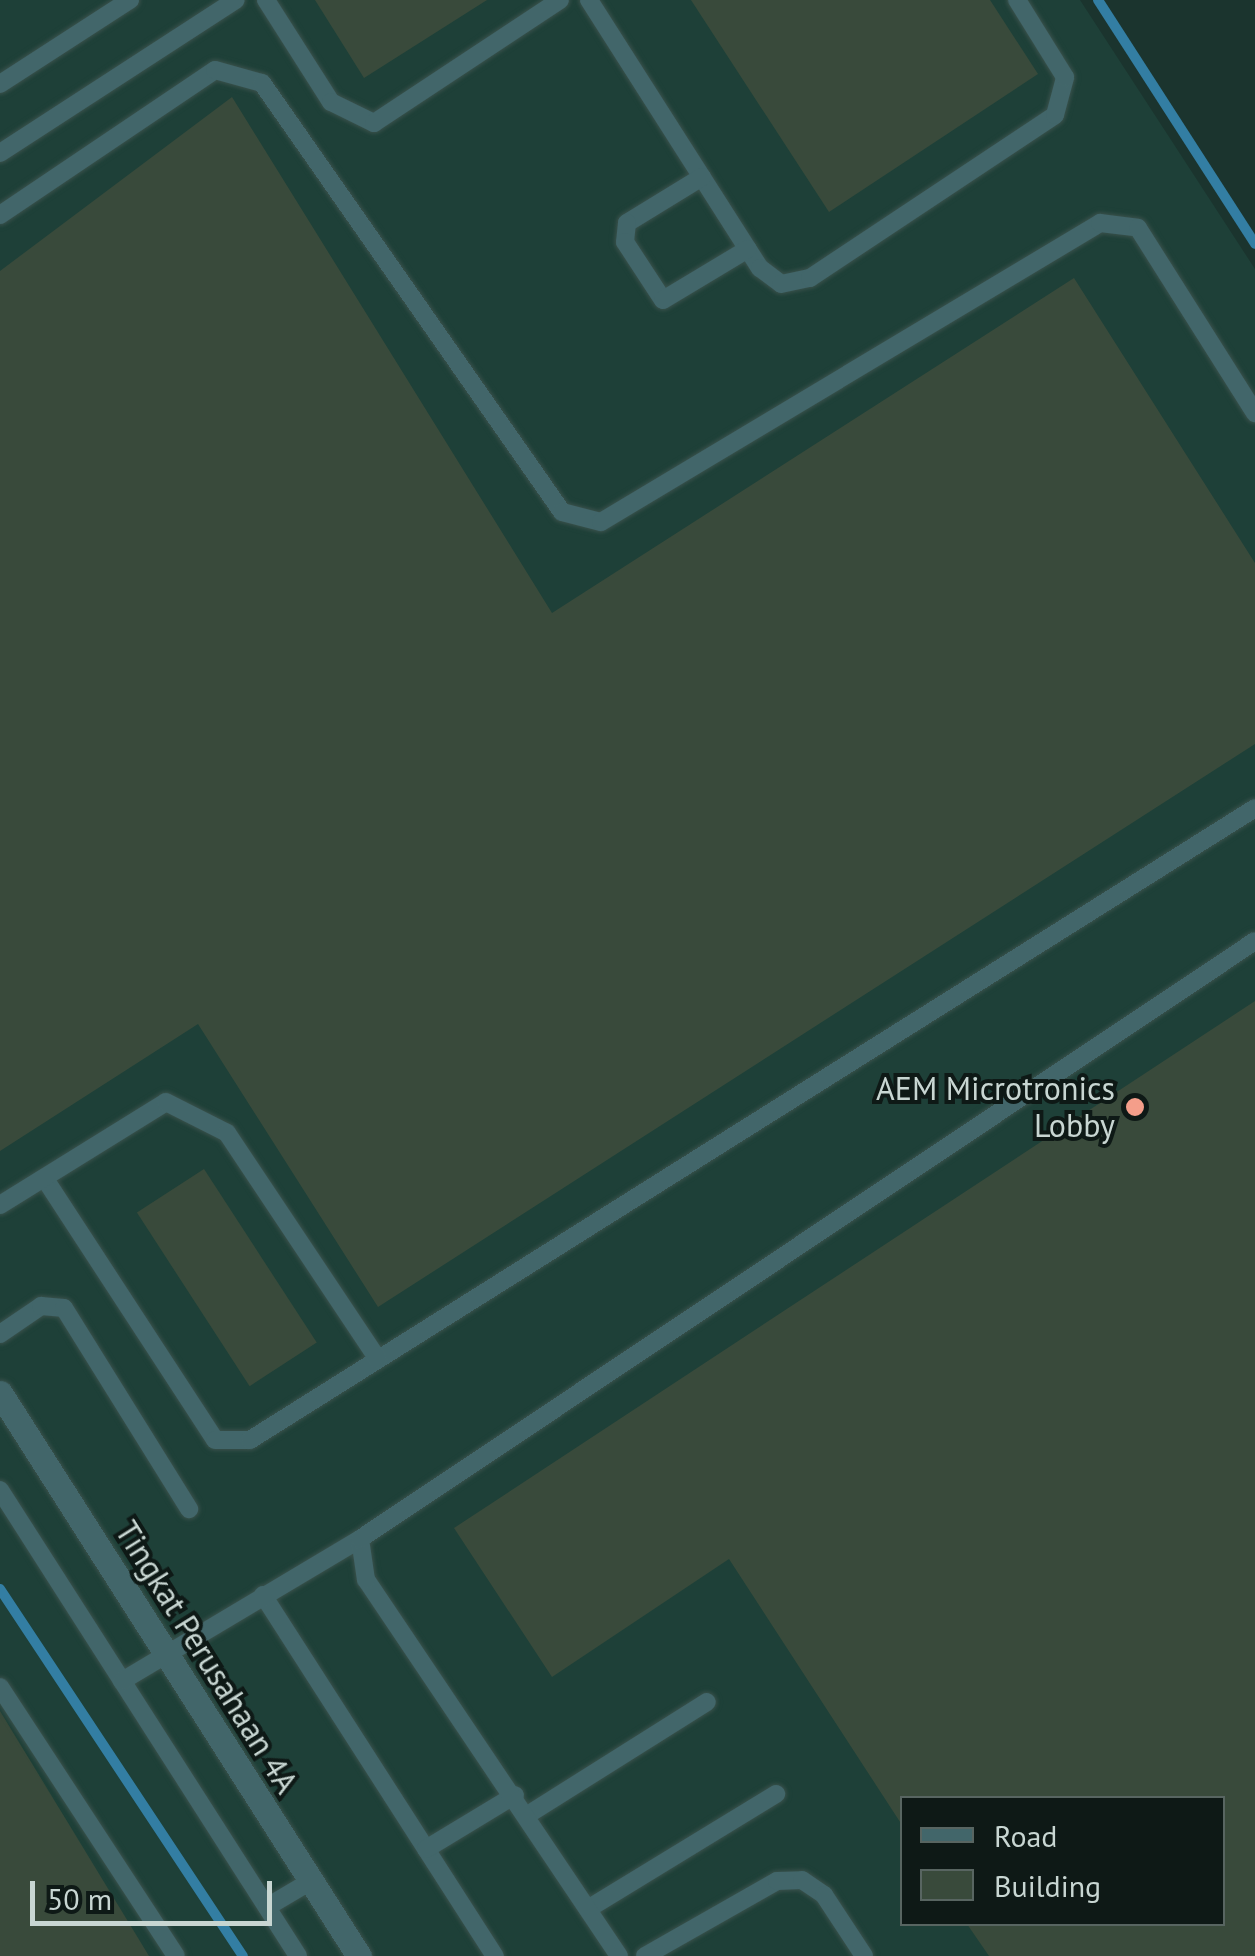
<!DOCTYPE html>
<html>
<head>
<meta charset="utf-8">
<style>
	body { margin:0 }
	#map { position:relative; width:1255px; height:1956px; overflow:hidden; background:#1b342e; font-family:"PT Sans",sans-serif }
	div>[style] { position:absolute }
	.built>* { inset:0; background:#1e4038 }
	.stream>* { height:10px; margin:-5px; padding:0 5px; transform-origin:5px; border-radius:5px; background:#337ea3 }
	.building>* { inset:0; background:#394a3b; transform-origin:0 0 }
	.roads { filter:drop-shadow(0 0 2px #3a514c) drop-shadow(0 0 2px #3a514c) }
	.service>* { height:18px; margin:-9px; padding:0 9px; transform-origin:9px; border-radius:9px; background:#42666a }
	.minor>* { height:25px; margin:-12.5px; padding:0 12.5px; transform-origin:12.5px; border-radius:12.5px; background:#42666a }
	.dots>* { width:28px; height:28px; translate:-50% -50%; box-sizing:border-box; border:5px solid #0e1916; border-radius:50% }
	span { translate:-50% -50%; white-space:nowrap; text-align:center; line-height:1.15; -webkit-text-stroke:8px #0e1916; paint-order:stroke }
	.poi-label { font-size:32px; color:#c8d6d2 }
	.right { translate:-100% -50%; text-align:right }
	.street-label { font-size:32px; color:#c8d6d2 }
	.legend { position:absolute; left:900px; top:1796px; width:325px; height:130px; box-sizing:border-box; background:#0e1916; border:2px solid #586561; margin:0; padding:12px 18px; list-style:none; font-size:30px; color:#c8d6d2 }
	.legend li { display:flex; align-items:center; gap:20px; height:50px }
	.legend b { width:50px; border:2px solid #586561 }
	.scale { position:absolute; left:30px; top:1881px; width:242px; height:45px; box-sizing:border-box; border:5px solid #c8d6d2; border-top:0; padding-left:12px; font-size:30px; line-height:35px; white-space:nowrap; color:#c8d6d2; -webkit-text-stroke:8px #0e1916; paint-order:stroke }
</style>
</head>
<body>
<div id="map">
	<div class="built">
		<i style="clip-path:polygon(evenodd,0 0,1080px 0,1255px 269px,1255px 1956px,0 1956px,0 0,902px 1798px,1222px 1798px,1222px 1924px,902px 1924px,902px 1798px)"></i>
	</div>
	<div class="stream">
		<i style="left:1098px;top:0;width:290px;rotate:57.2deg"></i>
		<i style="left:0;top:1589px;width:440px;rotate:56.5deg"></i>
	</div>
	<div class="building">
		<i style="clip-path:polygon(315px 0,487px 0,364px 78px)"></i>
		<i style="clip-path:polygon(691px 0,990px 0,1038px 74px,829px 212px)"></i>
		<i style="clip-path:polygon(232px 97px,552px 613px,1074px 278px,1255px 563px,1255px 744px,378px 1307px,198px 1024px,0 1151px,0 271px)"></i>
		<i style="clip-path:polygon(1255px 1001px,1255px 1956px,989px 1956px,967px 1924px,1222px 1924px,1222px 1798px,902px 1798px,902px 1825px,729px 1559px,552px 1677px,454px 1528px)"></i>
		<i style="left:204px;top:1169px;width:207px;height:80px;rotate:57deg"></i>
		<i style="clip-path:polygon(0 1711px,149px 1956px,0 1956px)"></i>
	</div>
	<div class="roads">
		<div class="service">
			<i style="left:266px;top:0;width:121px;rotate:57.5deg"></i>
			<i style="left:331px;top:102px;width:48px;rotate:26deg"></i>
			<i style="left:374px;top:123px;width:223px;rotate:-33.5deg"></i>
			<i style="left:589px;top:0;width:318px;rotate:57.5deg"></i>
			<i style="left:760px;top:268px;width:26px;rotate:37deg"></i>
			<i style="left:781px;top:284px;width:30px;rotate:-12deg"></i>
			<i style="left:810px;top:278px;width:294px;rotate:-33.6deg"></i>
			<i style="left:1055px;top:115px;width:39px;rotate:-75deg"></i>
			<i style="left:1065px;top:77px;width:91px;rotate:-121.9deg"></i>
			<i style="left:0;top:84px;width:155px;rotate:-32.9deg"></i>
			<i style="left:0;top:153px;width:281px;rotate:-33deg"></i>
			<i style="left:702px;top:177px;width:88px;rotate:148.5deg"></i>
			<i style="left:627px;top:223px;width:19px;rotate:96deg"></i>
			<i style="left:625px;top:242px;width:69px;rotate:56.8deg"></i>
			<i style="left:663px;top:300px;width:99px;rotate:-31deg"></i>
			<i style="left:0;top:215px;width:259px;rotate:-34deg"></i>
			<i style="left:215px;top:70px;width:49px;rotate:15.5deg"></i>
			<i style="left:262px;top:83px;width:523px;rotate:55.03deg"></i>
			<i style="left:562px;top:512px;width:40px;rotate:14.4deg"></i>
			<i style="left:601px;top:522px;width:582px;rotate:-30.93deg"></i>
			<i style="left:1100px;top:223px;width:38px;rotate:7deg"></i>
			<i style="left:1138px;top:228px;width:219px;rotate:57.7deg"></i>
			<i style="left:45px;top:1179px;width:311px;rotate:56.9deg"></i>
			<i style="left:215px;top:1440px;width:35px"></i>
			<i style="left:250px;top:1440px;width:1187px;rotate:-32.16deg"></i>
			<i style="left:0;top:1205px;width:195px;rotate:-31.8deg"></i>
			<i style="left:166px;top:1102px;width:68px;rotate:26.9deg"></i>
			<i style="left:227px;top:1133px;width:272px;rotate:56.3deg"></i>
			<i style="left:0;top:1334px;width:50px;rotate:-34.3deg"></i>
			<i style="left:41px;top:1306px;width:23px;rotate:5deg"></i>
			<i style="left:64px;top:1308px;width:237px;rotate:58.1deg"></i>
			<i style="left:0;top:1490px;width:553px;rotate:57.4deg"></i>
			<i style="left:263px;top:1595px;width:429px;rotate:57.3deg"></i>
			<i style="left:122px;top:1681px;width:277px;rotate:-30.8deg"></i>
			<i style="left:0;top:1687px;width:321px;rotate:56.8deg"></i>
			<i style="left:529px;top:1814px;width:210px;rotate:-32.2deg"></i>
			<i style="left:426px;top:1849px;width:104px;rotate:-31.2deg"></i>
			<i style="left:267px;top:1907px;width:51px;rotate:-30.6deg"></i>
			<i style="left:591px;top:1907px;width:217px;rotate:-31.4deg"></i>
			<i style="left:619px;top:1956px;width:453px;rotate:-123.9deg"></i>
			<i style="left:366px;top:1580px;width:41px;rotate:-98.3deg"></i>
			<i style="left:360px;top:1539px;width:1076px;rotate:-33.75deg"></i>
			<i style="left:645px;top:1956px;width:152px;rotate:-29.6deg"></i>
			<i style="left:777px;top:1881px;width:25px;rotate:-2deg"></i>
			<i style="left:802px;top:1880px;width:27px;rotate:34deg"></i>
			<i style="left:824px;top:1895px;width:73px;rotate:56.7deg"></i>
		</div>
		<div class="minor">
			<i style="left:0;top:1393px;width:668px;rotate:57.48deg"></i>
		</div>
	</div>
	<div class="dots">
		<i style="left:1135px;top:1107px;background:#f49e8a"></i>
	</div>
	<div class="poi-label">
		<span class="right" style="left:1115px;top:1107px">AEM Microtronics<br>Lobby</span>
	</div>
	<div class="street-label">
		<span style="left:207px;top:1657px;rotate:58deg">Tingkat Perusahaan 4A</span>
	</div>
	<ul class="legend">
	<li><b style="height:12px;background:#42666a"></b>Road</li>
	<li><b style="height:28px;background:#394a3b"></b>Building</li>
	</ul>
	<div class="scale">50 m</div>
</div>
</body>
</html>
